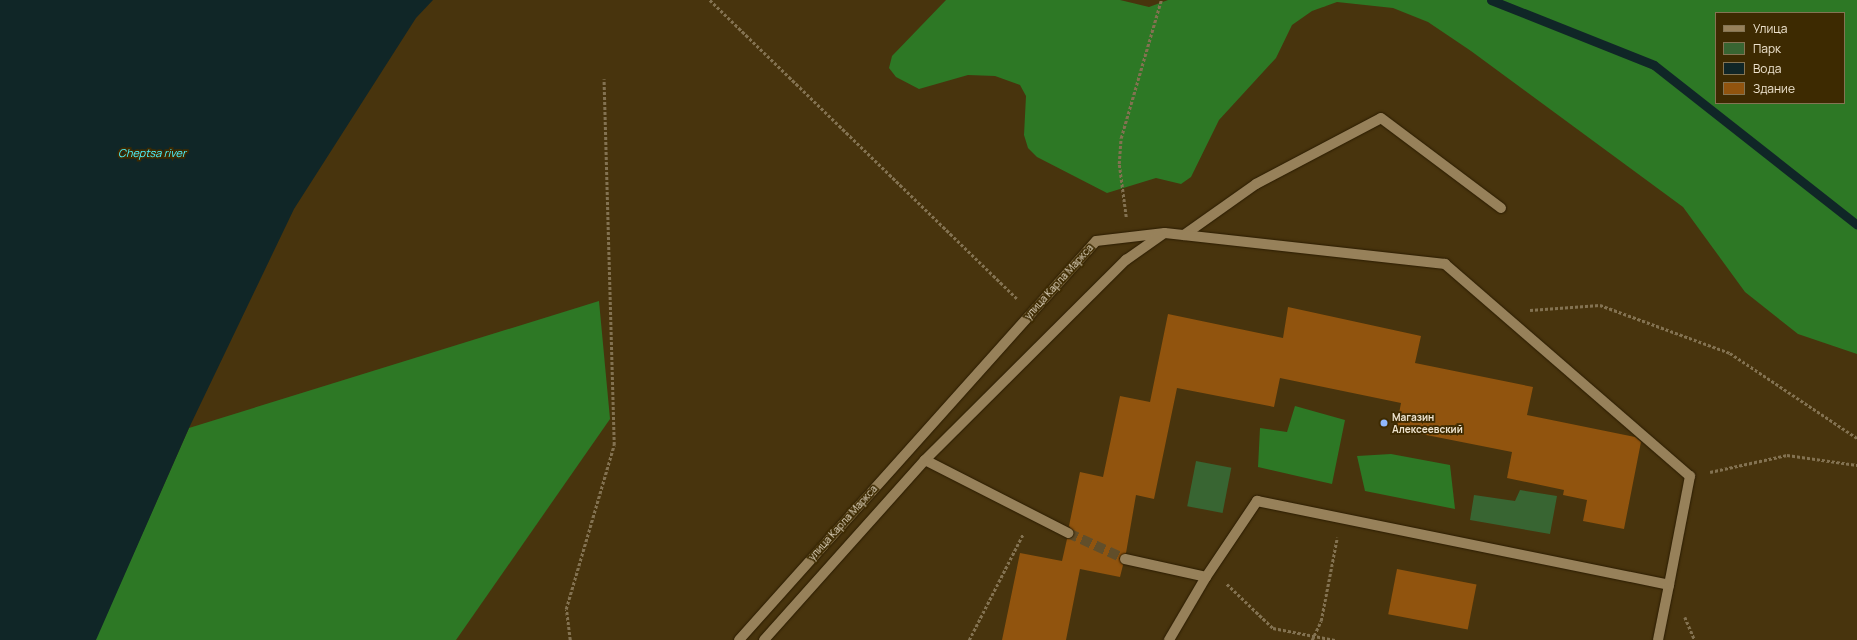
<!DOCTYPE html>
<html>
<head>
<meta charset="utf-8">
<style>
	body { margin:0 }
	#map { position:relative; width:1857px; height:640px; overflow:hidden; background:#48340d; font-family:Manrope,sans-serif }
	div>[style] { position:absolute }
	.green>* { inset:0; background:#386532; transform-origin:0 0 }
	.forest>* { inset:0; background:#2d7825 }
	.water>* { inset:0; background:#102627 }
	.stream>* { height:9px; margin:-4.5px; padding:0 4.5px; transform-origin:4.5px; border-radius:4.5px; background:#102627 }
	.building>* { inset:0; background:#91540e; transform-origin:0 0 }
	.minor-tunnel>* { height:10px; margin-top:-5px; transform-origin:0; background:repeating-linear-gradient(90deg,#614e2a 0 10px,transparent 0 15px) }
	.path>* { height:2.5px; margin-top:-1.25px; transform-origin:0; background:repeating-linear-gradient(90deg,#837251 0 3px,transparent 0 5px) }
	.roads { filter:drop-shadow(0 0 1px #2b1c01) drop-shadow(0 0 1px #2b1c01) }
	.minor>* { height:10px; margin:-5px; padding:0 5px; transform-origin:5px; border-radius:5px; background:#97815a }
	.dots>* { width:11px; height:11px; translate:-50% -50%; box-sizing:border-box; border:2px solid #3d2a01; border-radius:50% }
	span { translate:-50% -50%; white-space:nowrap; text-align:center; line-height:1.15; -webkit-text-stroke:3.5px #3d2a01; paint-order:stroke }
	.street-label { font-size:10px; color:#eee3ce }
	.poi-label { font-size:10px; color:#eee3ce; font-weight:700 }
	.left { translate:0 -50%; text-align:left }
	.water-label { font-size:11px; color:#4bf4ff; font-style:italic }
	.legend { position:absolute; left:1715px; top:12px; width:130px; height:92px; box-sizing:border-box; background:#3d2a01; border:1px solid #847453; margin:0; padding:5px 7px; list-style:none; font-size:12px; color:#eee3ce }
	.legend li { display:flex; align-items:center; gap:8px; height:20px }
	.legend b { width:20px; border:1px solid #847453 }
</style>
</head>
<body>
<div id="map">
	<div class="green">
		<i style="left:1196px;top:461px;width:36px;height:46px;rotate:11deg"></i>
		<i style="clip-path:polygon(1520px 490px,1557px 496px,1550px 534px,1470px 520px,1474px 495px,1515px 501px)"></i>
	</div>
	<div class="forest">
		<i style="clip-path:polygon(evenodd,946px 0,1120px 0,1149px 7px,1168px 0,1857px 0,1857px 354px,1798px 334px,1745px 292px,1683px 207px,1471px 51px,1428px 22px,1393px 8px,1337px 2px,1312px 11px,1292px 25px,1276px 58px,1219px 120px,1191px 177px,1181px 184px,1156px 178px,1107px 193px,1037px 157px,1028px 148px,1024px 135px,1026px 96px,1020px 85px,995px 76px,968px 75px,919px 89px,896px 77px,889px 68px,892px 56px,946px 0,1716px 13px,1844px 13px,1844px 103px,1716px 103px,1716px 13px)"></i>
		<i style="clip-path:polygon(599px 301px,610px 419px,456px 640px,95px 640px,189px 428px)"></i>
		<i style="clip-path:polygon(1295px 406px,1345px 420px,1332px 484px,1258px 467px,1260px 428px,1287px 432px)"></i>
		<i style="clip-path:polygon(1391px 454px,1450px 465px,1455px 509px,1365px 491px,1357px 456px)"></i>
	</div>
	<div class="water">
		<i style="clip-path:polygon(0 0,433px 0,416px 18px,294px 209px,189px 428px,96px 640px,0 640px)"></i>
	</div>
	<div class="stream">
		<i style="left:1491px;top:0;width:175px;rotate:21.7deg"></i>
		<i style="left:1654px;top:65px;width:258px;rotate:38.2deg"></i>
	</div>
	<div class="building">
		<i style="clip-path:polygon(1288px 307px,1421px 336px,1415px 363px,1533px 387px,1527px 415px,1635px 437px,1641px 442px,1624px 529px,1583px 521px,1587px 500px,1563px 495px,1564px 490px,1507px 478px,1512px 452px,1396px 429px,1401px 403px,1280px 378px,1274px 407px,1177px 388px,1154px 499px,1136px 495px,1126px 553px,1119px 558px,1123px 565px,1120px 577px,1080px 569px,1066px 640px,1002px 640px,1020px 553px,1062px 561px,1067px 539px,1074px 533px,1069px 526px,1080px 472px,1103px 477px,1120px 396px,1150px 402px,1168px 314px,1283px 338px)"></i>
		<i style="left:1397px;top:569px;width:81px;height:46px;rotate:11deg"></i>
	</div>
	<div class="minor-tunnel">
		<i style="left:1068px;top:533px;width:63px;rotate:24.5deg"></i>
	</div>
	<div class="path">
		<i style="left:710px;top:0;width:429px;rotate:44.2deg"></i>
		<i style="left:1126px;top:217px;width:53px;rotate:-97.5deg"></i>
		<i style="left:1119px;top:164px;width:26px;rotate:-86deg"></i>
		<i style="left:1121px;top:138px;width:144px;rotate:-73.8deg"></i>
		<i style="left:1530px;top:310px;width:70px;rotate:-4.1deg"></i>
		<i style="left:1600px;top:305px;width:139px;rotate:20.3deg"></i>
		<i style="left:1730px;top:353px;width:153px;rotate:33.8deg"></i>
		<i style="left:1710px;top:472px;width:79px;rotate:-12.4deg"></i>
		<i style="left:1787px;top:455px;width:71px;rotate:8.1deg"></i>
		<i style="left:1227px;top:584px;width:64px;rotate:43.7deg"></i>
		<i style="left:1273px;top:628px;width:63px;rotate:11deg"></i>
		<i style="left:1685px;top:617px;width:25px;rotate:67deg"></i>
		<i style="left:570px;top:640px;width:31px;rotate:-97deg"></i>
		<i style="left:566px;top:609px;width:171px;rotate:-73.7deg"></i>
		<i style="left:614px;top:445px;width:366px;rotate:-91.6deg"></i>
		<i style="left:969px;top:640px;width:119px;rotate:-63deg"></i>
		<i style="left:1312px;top:640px;width:21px;rotate:-65deg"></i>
		<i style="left:1321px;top:621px;width:85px;rotate:-79.1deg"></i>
	</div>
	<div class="roads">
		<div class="minor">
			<i style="left:1184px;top:235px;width:88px;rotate:-35.3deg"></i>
			<i style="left:1256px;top:184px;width:141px;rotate:-27.8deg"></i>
			<i style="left:1381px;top:118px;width:150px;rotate:36.9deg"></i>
			<i style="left:925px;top:460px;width:161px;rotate:27deg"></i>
			<i style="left:1125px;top:559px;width:83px;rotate:12.5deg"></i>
			<i style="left:1206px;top:577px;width:92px;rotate:-56.1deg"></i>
			<i style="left:1257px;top:501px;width:420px;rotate:11.5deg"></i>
			<i style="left:1669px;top:585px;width:56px;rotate:101.3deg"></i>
			<i style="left:739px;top:640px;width:535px;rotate:-48.18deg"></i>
			<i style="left:1096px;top:241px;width:69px;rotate:-6.6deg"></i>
			<i style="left:1165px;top:233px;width:282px;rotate:6.3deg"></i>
			<i style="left:1445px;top:264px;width:324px;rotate:40.9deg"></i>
			<i style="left:1690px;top:476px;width:111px;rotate:100.9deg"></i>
			<i style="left:764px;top:640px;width:241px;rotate:-48.2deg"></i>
			<i style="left:925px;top:460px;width:284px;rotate:-44.9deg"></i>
			<i style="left:1126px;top:260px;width:45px;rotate:-35.1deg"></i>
			<i style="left:1169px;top:640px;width:73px;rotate:-59.6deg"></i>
		</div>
	</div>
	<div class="dots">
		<i style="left:1384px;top:423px;background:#91b8fd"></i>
	</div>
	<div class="street-label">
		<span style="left:1059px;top:282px;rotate:-48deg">улица Карла Маркса</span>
		<span style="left:843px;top:523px;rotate:-48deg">улица Карла Маркса</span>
	</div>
	<div class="poi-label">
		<span class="left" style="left:1392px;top:423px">Магазин<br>Алексеевский</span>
	</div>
	<div class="water-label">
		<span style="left:152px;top:153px">Cheptsa river</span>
	</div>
	<ul class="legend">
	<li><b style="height:5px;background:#97815a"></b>Улица</li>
	<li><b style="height:11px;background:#386532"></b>Парк</li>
	<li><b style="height:11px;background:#102627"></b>Вода</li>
	<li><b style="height:11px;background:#91540e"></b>Здание</li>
	</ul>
</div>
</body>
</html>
